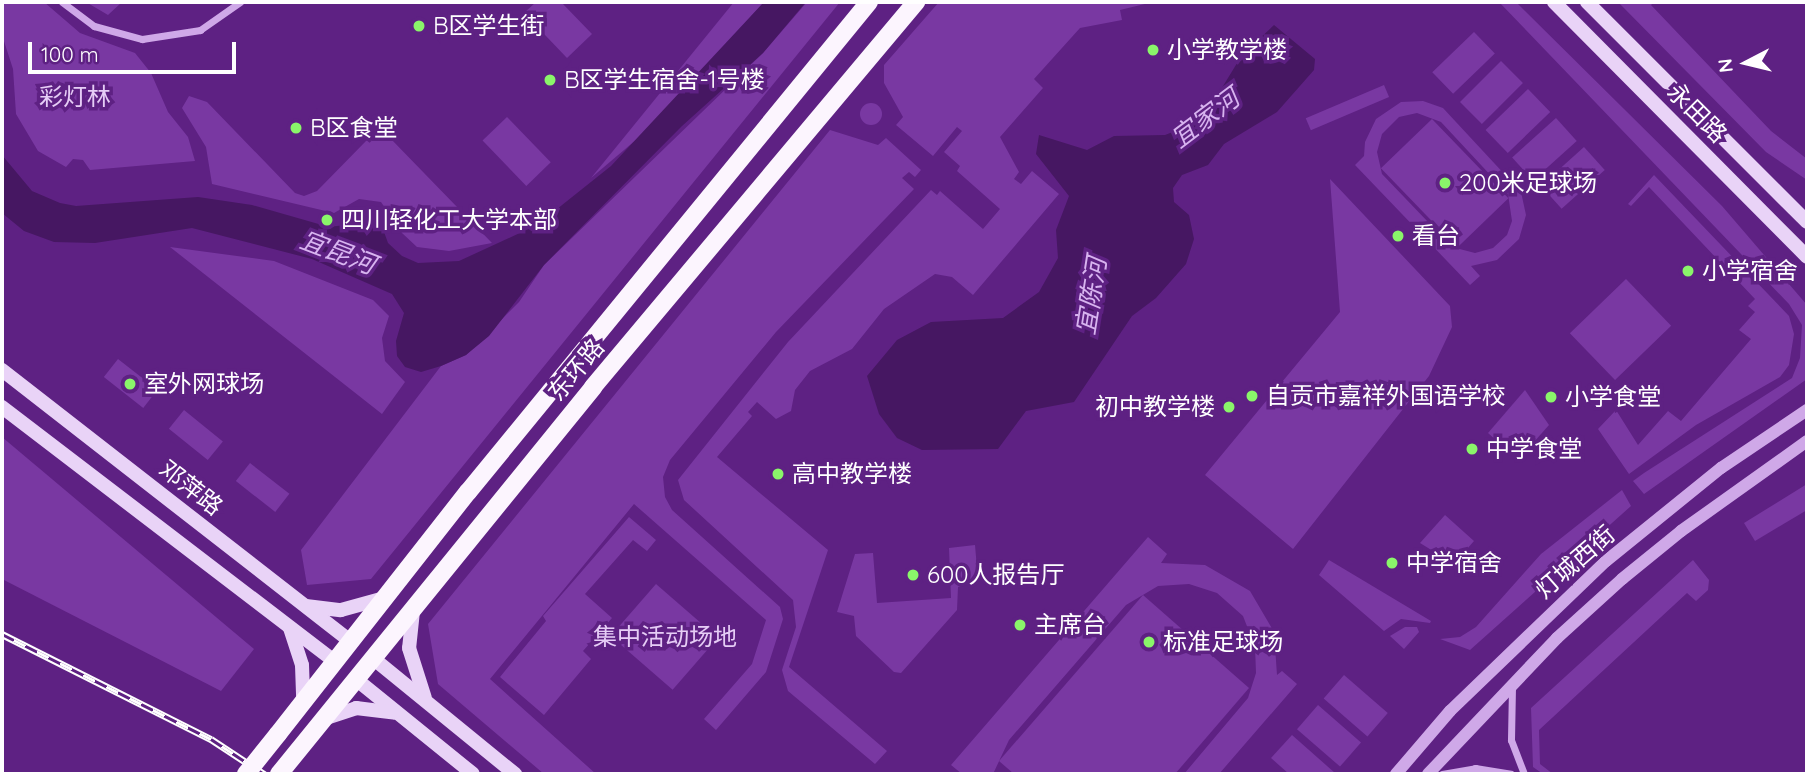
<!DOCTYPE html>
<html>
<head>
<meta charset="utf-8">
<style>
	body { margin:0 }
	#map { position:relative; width:1809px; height:776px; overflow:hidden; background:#5e2183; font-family:Quicksand,"Noto Sans SC",sans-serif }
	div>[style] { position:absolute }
	.green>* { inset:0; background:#7938a2; transform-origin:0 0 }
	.round { border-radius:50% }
	.water>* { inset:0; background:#461762 }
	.minor>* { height:7px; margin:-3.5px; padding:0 3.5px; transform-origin:3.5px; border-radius:3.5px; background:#cfa8e8 }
	.tertiary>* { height:12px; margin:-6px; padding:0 6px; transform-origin:6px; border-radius:6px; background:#cfa8e8 }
	.secondary>* { height:14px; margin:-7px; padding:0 7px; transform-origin:7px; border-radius:7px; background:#e9d3f7 }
	.trunk>* { height:18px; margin:-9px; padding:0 9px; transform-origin:9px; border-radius:9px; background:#fcf5fe }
	.rail>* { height:7px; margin-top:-3.5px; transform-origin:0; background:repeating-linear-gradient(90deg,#5e2183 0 13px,#fff 0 26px); box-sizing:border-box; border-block:2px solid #fff }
	.trunk-bridge>* { height:18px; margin:-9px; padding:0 9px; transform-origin:9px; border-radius:9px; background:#fcf5fe }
	.dots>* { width:19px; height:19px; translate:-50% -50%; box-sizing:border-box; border:4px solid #5e2183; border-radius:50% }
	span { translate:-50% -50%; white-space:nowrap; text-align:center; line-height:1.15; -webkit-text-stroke:7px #5e2183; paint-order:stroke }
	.poi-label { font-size:24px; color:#fff }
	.left { translate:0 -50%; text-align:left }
	.right { translate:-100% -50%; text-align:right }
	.park-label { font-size:24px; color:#e6cdf6 }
	.street-label { font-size:24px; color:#fff }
	.water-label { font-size:26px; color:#d8b4f0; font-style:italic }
	.frame { position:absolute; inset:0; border:4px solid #fff; pointer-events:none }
	.north { position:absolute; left:1711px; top:28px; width:70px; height:70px; -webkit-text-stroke:5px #5e2183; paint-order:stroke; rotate:263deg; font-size:19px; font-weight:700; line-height:28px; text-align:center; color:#fff }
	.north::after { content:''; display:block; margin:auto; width:24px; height:32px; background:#fff; clip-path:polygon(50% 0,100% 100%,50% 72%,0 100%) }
	.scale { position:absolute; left:28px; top:42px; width:208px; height:32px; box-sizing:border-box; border:4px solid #fff; border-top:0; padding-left:9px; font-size:21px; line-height:24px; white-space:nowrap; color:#fff; -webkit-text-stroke:5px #5e2183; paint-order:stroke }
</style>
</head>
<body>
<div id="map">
	<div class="green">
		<i style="clip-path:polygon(2px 2px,44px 2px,80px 33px,135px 53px,151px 73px,168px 112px,188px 137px,195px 161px,90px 170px,83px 160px,73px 159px,66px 167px,38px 151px,16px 114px,13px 69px,2px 35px)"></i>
		<i style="clip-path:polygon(86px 2px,122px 2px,108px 15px)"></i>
		<i style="clip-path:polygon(536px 2px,561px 2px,592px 34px,567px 58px,524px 13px)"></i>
		<i style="clip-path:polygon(734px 2px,764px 2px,650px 128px,591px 178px)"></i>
		<i style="clip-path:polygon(807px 2px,840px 2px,371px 579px,307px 585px,301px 550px,441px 366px,466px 355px,519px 302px,544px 265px,763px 53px)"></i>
		<i style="clip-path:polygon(939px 2px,1153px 2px,1120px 10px,1122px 20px,1080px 28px,1034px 79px,1043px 88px,1000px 137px,1019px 172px,1014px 179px,1021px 184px,1032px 171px,1059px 194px,973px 295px,952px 277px,935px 274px,884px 309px,852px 349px,810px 371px,795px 390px,791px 411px,776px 419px,757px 402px,748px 412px,752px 416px,717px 457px,828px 550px,789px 667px,887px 751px,875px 764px,788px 691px,782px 670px,796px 627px,793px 600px,684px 500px,678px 480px,788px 342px,931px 190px,937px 195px,940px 191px,983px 229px,1000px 209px,957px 171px,960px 166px,944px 152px,962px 131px,957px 127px,933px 156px,896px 125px,903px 117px,884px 83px,884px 65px)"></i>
		<i style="clip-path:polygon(1499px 2px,1516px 2px,1722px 206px,1807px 305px,1807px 379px,1644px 494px,1633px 481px,1644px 473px,1792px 378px,1800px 358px,1802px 325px,1789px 304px)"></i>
		<i style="clip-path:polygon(1618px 2px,1654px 2px,1651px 5px,1771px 131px,1807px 159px,1807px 180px,1766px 152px)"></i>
		<i style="left:1474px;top:32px;width:30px;height:58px;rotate:46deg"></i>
		<i style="left:1501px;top:61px;width:31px;height:58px;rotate:45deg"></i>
		<i style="left:1384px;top:85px;width:13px;height:85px;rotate:67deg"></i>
		<i style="left:1528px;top:89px;width:32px;height:59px;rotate:46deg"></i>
		<i style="clip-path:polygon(189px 96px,207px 102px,295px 193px,304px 196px,317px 191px,366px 141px,378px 135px,391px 139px,492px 243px,449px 251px,417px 247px,402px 233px,381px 202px,359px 199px,334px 213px,212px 184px,206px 147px,182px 108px)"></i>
		<i style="clip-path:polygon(evenodd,1401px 102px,1423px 101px,1443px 108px,1521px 192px,1526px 215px,1519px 239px,1497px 260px,1471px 266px,1480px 276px,1470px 285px,1355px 165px,1364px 156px,1365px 142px,1376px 119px,1401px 102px,1417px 113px,1441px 122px,1508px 194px,1512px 221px,1507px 235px,1493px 248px,1475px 253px,1452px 247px,1382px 174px,1377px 152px,1382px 134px,1399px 117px,1417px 113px)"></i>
		<i class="round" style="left:860px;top:103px;width:22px;height:22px"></i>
		<i style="left:507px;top:117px;width:63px;height:34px;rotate:46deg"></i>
		<i style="left:1556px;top:118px;width:31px;height:59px;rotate:48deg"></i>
		<i style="left:1432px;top:119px;width:110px;height:71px;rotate:46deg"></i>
		<i style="clip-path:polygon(830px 130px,878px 145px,886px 138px,921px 170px,915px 177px,909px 172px,902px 178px,914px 189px,776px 332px,670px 460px,663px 477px,665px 497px,672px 510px,780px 607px,783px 619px,766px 672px,716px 730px,704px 719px,752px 664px,766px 620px,634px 504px,490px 679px,596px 774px,544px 774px,438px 684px,428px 624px)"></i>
		<i style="left:1584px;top:147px;width:31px;height:58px;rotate:48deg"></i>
		<i style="clip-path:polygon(1654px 175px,1789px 316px,1794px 334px,1789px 365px,1780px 377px,1696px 425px,1629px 474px,1598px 429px,1616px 410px,1638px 445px,1668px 411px,1681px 421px,1751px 339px,1739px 330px,1755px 312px,1748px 306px,1755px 299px,1649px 187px,1631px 206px,1628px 204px)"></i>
		<i style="clip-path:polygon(1330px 179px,1450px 306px,1452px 327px,1429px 376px,1293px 549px,1205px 475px,1340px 312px)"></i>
		<i style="clip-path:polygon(170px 247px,274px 261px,373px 300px,389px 316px,382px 338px,385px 361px,405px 382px,382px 414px)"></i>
		<i style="left:1626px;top:279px;width:65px;height:78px;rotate:46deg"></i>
		<i style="left:118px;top:359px;width:50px;height:23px;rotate:38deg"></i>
		<i style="clip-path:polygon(1525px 390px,1549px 425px,1518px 460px,1488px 433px)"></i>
		<i style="left:184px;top:410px;width:50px;height:24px;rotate:39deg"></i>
		<i style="clip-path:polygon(2px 437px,254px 649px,221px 691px,2px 579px)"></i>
		<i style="left:250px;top:463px;width:50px;height:23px;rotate:38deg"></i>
		<i style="clip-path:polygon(1807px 484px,1807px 510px,1755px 541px,1744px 523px)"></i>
		<i style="clip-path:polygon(1622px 490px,1631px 506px,1470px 650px,1440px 639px,1460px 637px,1476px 627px,1541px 554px)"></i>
		<i style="clip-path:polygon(1445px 515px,1474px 541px,1454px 564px,1420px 543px)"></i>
		<i style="clip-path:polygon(629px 517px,656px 540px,647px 551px,633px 540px,585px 594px,612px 618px,583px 651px,591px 659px,544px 715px,500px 677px,546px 621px,543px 616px)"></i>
		<i style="clip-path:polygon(1148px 537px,1167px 554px,1161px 563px,1205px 565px,1250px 591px,1274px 632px,1277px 675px,1282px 671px,1297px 684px,1219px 774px,1184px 774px,1248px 698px,1256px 673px,1255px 647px,1243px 616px,1217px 593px,1189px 584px,1158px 586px,1126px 605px,1009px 740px,993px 774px,962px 774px,951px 765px)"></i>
		<i style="clip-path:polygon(975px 545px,978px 580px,958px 587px,957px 610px,901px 673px,894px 672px,856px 636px,854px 616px,837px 612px,855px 554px,873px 553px,877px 603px,951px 598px,949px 548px)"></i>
		<i style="clip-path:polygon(1329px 560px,1431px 621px,1430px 623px,1401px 619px,1384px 631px,1319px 575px)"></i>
		<i style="clip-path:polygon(1693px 560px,1709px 580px,1708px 590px,1696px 601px,1687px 593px,1539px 730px,1540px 764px,1553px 774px,1543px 774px,1533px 767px,1531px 708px)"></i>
		<i style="left:656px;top:584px;width:82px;height:69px;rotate:41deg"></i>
		<i style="clip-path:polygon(1143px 595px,1249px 688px,1175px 774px,1014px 774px,999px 761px)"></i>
		<i style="clip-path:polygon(1405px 627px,1417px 627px,1419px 632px,1404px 649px,1390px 636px)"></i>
		<i style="left:1344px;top:675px;width:58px;height:31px;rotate:41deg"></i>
		<i style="left:1318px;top:705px;width:57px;height:32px;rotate:41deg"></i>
		<i style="clip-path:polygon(1292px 735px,1335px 773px,1335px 774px,1289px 774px,1271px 758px)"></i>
	</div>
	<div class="water">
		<i style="clip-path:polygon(764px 2px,806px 2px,763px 53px,682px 126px,544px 265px,489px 336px,466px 355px,441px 366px,421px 372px,405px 367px,397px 356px,396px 341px,404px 313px,392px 294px,312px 259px,192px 228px,95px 243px,54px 242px,24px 231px,2px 213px,2px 155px,32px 191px,60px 203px,76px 206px,198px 197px,252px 205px,329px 227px,345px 225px,367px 213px,379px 218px,388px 243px,402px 256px,418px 263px,459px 261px,537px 225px,611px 166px)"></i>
		<i style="clip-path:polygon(1274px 25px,1315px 59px,1314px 70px,1277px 112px,1224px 144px,1208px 165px,1182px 175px,1173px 188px,1174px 202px,1189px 215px,1194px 239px,1186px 264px,1156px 298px,1132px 316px,1074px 402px,1026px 411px,998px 449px,922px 450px,897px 438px,879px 414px,867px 376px,897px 340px,931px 322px,1003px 318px,1039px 292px,1058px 258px,1056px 230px,1069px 196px,1036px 154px,1039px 135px,1087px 150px,1114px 136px,1165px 135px,1183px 128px,1217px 96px,1242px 55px)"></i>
	</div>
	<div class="minor">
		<i style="left:62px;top:2px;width:40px;rotate:37deg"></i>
		<i style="left:94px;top:26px;width:50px;rotate:15.2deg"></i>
		<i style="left:142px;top:39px;width:59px;rotate:-8.8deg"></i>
		<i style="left:200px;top:30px;width:49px;rotate:-35deg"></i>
		<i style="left:1512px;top:687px;width:53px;rotate:91.1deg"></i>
		<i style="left:1511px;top:740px;width:36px;rotate:69deg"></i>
		<i style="left:1442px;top:774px;width:34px;rotate:-10deg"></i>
		<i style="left:1475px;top:768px;width:36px;rotate:9deg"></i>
	</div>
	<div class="tertiary">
		<i style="left:1396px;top:774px;width:83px;rotate:-49.4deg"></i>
		<i style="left:1450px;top:711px;width:216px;rotate:-43.9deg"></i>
		<i style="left:1606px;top:561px;width:148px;rotate:-39deg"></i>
		<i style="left:1721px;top:468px;width:104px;rotate:-34deg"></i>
		<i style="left:1428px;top:774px;width:187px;rotate:-46.5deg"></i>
		<i style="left:1557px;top:638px;width:88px;rotate:-42.2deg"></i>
		<i style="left:1622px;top:579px;width:76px;rotate:-39.1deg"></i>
		<i style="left:1681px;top:531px;width:155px;rotate:-35.5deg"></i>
	</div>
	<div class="secondary">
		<i style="left:1554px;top:2px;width:359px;rotate:45.2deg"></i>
		<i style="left:1587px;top:2px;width:311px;rotate:45deg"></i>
		<i style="left:2px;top:370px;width:443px;rotate:37.9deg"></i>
		<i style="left:2px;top:407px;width:419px;rotate:37.4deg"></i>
		<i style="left:306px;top:606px;width:35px;rotate:7deg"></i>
		<i style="left:341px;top:610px;width:46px;rotate:-15.3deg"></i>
		<i style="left:413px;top:611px;width:37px;rotate:96deg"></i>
		<i style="left:409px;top:648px;width:52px;rotate:72.3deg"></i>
		<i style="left:290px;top:628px;width:39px;rotate:72deg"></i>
		<i style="left:302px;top:665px;width:37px;rotate:88deg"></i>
		<i style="left:374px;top:659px;width:182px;rotate:39.2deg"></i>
		<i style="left:357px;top:680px;width:149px;rotate:39deg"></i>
		<i style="left:326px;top:718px;width:32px;rotate:-18deg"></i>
		<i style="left:356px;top:708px;width:38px;rotate:7deg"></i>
	</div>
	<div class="trunk">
		<i style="left:278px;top:734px;width:308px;rotate:-51.9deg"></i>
		<i style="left:468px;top:492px;width:633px;rotate:-50.7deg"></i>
		<i style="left:279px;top:774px;width:498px;rotate:-50.9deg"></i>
		<i style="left:593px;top:387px;width:503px;rotate:-50deg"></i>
	</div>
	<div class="rail">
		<i style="left:2px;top:634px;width:234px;rotate:26.7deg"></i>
		<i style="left:211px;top:739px;width:64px;rotate:33.4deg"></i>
	</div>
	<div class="trunk-bridge">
		<i style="left:246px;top:774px;width:51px;rotate:-51.3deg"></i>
	</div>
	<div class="dots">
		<i style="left:419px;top:26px;background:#8af56a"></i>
		<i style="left:1153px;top:50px;background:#8af56a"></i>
		<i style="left:550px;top:80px;background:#8af56a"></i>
		<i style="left:296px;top:128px;background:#8af56a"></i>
		<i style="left:1445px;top:183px;background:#8af56a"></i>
		<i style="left:327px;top:220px;background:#8af56a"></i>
		<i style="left:1398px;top:236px;background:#8af56a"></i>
		<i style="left:1688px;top:271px;background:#8af56a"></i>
		<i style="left:130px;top:384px;background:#8af56a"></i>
		<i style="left:1252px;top:396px;background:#8af56a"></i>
		<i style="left:1551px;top:397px;background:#8af56a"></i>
		<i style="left:1229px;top:407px;background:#8af56a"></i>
		<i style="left:1472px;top:449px;background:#8af56a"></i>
		<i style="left:778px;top:474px;background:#8af56a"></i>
		<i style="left:1392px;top:563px;background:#8af56a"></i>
		<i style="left:913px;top:575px;background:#8af56a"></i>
		<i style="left:1020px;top:625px;background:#8af56a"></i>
		<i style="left:1149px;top:642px;background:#8af56a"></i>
	</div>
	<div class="poi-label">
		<span class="left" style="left:433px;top:26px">B区学生街</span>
		<span class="left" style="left:1167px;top:50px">小学教学楼</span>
		<span class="left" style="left:564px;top:80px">B区学生宿舍-1号楼</span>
		<span class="left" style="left:310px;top:128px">B区食堂</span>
		<span class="left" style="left:1459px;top:183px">200米足球场</span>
		<span class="left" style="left:341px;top:220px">四川轻化工大学本部</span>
		<span class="left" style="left:1412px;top:236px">看台</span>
		<span class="left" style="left:1702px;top:271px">小学宿舍</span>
		<span class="left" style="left:144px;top:384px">室外网球场</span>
		<span class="left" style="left:1266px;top:396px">自贡市嘉祥外国语学校</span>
		<span class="left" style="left:1565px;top:397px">小学食堂</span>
		<span class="right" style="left:1215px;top:407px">初中教学楼</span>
		<span class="left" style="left:1486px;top:449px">中学食堂</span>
		<span class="left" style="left:792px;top:474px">高中教学楼</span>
		<span class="left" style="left:1406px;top:563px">中学宿舍</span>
		<span class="left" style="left:927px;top:575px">600人报告厅</span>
		<span class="left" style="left:1034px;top:625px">主席台</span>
		<span class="left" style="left:1163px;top:642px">标准足球场</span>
	</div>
	<div class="park-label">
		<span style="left:75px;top:97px">彩灯林</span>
		<span style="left:665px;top:637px">集中活动场地</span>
	</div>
	<div class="street-label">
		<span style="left:1697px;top:113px;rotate:45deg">永田路</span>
		<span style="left:576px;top:370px;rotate:-50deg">东环路</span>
		<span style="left:191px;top:488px;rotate:38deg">邓萍路</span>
		<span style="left:1575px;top:562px;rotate:-41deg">灯城西街</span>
	</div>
	<div class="water-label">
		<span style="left:1205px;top:118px;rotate:-37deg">宜家河</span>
		<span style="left:338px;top:252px;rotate:21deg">宜昆河</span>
		<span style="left:1091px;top:296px;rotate:-81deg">宜陈河</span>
	</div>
	<div class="frame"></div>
	<div class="north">N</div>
	<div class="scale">100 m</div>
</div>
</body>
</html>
